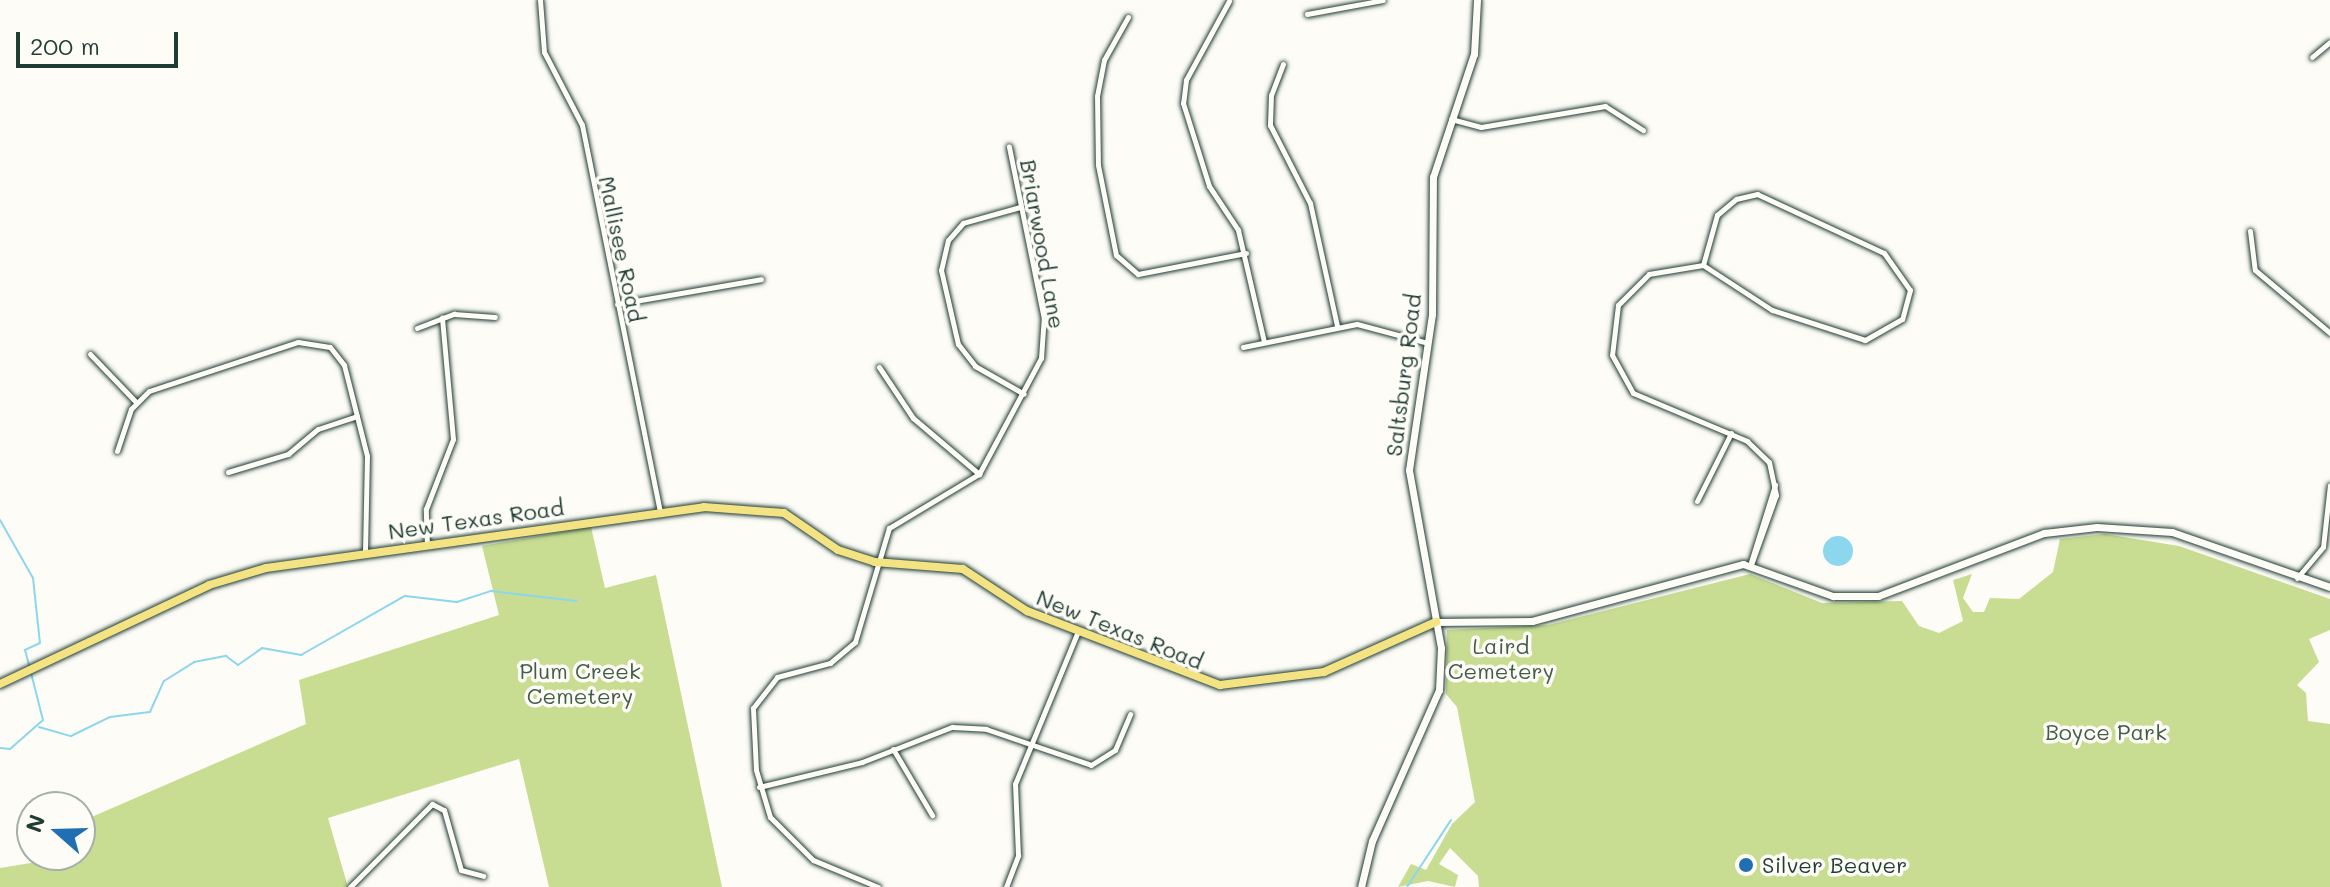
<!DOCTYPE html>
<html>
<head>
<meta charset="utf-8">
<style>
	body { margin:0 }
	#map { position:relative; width:2330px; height:887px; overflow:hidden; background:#fdfcf7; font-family:Mali,sans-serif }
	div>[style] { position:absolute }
	.green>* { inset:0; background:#c8dd92 }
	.water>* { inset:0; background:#8cd6ee }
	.round { border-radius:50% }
	.stream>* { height:2px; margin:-1px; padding:0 1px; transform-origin:1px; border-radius:1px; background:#8cd6ee }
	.roads { filter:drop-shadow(0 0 2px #1f3d34) drop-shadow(0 0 2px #1f3d34) }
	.minor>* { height:5px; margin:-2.5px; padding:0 2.5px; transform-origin:2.5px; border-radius:2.5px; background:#fdfcf7 }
	.secondary>* { height:7px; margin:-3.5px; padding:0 3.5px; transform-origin:3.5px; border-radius:3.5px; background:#fdfcf7 }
	.primary>* { height:8px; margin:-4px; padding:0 4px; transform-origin:4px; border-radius:4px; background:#f4e382 }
	.dots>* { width:22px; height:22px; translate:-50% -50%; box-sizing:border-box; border:4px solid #fdfcf7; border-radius:50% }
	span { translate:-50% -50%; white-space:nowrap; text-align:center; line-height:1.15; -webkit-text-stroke:7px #fdfcf7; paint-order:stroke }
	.street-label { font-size:22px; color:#1f3d34 }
	.park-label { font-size:22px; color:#415d47 }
	.poi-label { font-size:22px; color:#1f3d34 }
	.left { translate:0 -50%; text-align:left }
	.north { position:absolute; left:16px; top:791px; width:80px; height:80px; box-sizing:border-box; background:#fdfcf7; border:2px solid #a4b0a9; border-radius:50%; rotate:290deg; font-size:22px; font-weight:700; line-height:32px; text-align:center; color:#1f3d34 }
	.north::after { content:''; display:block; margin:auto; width:28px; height:36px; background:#1f6fb2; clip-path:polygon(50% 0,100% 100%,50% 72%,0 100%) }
	.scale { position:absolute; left:16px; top:32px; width:162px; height:36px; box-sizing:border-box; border:4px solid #1f3d34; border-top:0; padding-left:10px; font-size:24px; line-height:28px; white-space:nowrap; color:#1f3d34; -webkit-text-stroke:6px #fdfcf7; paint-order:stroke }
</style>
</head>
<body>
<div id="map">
	<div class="green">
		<i style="clip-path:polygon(591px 527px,605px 588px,656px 575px,722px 887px,549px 887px,519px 759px,328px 818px,348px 887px,0 887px,0 868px,80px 855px,80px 822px,306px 724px,299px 680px,499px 615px,482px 546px)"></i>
		<i style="clip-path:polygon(2105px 534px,2179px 546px,2330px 599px,2330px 630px,2309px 639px,2319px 662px,2297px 685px,2306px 693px,2308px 721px,2330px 724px,2330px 887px,1479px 887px,1478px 876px,1450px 848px,1439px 864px,1458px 875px,1455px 887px,1428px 881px,1398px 887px,1411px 864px,1426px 870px,1452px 824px,1475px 802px,1457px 707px,1446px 694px,1447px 630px,1548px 625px,1750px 574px,1822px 603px,1902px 601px,1919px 626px,1939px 633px,1963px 621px,1953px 580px,1972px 574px,1963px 598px,1973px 612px,1984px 612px,1990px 598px,2019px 599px,2053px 572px,2060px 539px)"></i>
	</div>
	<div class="water">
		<i class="round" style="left:1823px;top:536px;width:30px;height:30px"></i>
	</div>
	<div class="stream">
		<i style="left:0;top:520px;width:67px;rotate:60.4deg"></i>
		<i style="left:33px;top:578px;width:65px;rotate:83.9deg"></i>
		<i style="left:40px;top:643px;width:17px;rotate:155deg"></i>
		<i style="left:25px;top:650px;width:16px;rotate:75deg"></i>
		<i style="left:39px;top:727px;width:33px;rotate:16deg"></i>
		<i style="left:71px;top:736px;width:43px;rotate:-26deg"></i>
		<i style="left:110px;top:717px;width:40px;rotate:-7.1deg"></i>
		<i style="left:150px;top:712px;width:34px;rotate:-66deg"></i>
		<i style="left:164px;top:681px;width:36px;rotate:-32deg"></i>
		<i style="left:194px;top:662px;width:33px;rotate:-11deg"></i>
		<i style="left:226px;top:656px;width:15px;rotate:37deg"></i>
		<i style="left:238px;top:665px;width:29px;rotate:-35deg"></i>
		<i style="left:262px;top:648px;width:40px;rotate:10deg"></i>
		<i style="left:301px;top:655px;width:120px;rotate:-29.6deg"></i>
		<i style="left:405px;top:596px;width:52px;rotate:6.6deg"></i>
		<i style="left:457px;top:602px;width:36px;rotate:-18deg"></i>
		<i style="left:491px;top:591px;width:86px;rotate:6.7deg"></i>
		<i style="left:0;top:748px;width:10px;rotate:6deg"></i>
		<i style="left:10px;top:749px;width:44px;rotate:-41.3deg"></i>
		<i style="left:43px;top:720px;width:49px;rotate:-104.3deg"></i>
		<i style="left:1407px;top:887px;width:80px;rotate:-56.7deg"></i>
	</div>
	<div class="roads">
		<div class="minor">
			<i style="left:540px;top:0;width:52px;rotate:85.6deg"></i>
			<i style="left:544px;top:52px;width:82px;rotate:62.5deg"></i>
			<i style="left:582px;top:125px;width:395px;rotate:78.6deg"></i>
			<i style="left:1229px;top:1px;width:90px;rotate:118.6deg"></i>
			<i style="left:1186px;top:80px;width:23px;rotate:97deg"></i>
			<i style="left:1183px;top:103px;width:87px;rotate:72.6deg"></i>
			<i style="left:1209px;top:186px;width:53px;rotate:56.6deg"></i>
			<i style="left:1238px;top:230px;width:115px;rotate:76.9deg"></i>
			<i style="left:1307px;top:14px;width:77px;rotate:-10.4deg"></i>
			<i style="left:1128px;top:17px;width:49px;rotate:119.2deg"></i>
			<i style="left:1104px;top:60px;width:37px;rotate:101deg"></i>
			<i style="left:1097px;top:96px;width:69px;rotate:89.2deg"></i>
			<i style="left:1098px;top:165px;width:92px;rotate:78.7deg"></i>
			<i style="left:1116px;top:255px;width:29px;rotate:41deg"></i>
			<i style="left:1138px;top:274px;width:110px;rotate:-11deg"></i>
			<i style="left:2312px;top:57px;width:23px;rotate:-40deg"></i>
			<i style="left:1283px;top:64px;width:33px;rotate:111deg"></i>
			<i style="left:1271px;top:95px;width:30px;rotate:92deg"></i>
			<i style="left:1270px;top:125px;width:88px;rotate:62.9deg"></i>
			<i style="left:1310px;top:203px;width:126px;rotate:77.6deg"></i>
			<i style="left:1451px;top:119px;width:31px;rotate:15deg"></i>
			<i style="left:1481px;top:127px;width:126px;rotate:-9.6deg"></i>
			<i style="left:1605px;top:106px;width:45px;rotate:32.3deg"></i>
			<i style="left:1020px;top:207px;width:59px;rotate:164.3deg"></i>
			<i style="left:963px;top:223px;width:23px;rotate:131deg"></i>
			<i style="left:948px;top:240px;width:31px;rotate:103deg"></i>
			<i style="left:941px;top:270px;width:76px;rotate:77.1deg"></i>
			<i style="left:958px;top:344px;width:28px;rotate:52deg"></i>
			<i style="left:975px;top:366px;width:56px;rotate:29.7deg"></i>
			<i style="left:2250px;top:231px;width:39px;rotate:83deg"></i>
			<i style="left:2255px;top:270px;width:98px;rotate:40deg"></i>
			<i style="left:1703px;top:265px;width:52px;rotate:-74.4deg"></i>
			<i style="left:1717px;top:215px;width:25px;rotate:-40deg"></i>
			<i style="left:1736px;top:199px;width:22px;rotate:-13deg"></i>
			<i style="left:1757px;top:194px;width:140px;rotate:24.9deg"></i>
			<i style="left:1884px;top:253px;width:45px;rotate:54.9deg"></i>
			<i style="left:1910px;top:290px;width:30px;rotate:105deg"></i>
			<i style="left:1902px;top:319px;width:43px;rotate:150.4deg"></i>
			<i style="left:1865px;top:340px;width:98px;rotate:-162.1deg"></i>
			<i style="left:1772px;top:310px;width:82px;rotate:-146.9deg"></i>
			<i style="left:1703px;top:265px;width:55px;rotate:170.5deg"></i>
			<i style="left:1649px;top:274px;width:44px;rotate:135deg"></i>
			<i style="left:1618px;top:305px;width:50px;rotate:96.8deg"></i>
			<i style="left:1612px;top:355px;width:43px;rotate:61.1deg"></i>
			<i style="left:1633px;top:393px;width:124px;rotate:22.8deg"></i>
			<i style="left:1747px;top:441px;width:30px;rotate:44deg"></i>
			<i style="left:1769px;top:462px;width:34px;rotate:78deg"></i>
			<i style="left:1776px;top:495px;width:74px;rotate:109.7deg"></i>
			<i style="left:617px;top:304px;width:146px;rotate:-9.8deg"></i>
			<i style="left:417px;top:328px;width:40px;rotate:-21deg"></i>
			<i style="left:454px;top:314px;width:41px;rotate:4.2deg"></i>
			<i style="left:1243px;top:347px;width:116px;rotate:-11.4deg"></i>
			<i style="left:1357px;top:324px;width:73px;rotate:15deg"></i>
			<i style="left:90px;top:354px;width:65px;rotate:46.2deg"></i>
			<i style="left:879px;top:367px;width:61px;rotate:56.3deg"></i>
			<i style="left:913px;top:418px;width:87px;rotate:40.3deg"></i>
			<i style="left:117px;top:451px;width:44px;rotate:-71.6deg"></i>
			<i style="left:131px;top:409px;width:25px;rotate:-45deg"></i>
			<i style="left:149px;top:391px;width:157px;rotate:-18.2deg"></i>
			<i style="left:298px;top:342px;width:32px;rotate:9deg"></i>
			<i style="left:330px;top:347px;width:23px;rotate:52deg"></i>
			<i style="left:344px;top:365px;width:94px;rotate:75.8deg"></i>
			<i style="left:367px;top:456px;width:97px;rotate:91.2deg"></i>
			<i style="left:228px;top:472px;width:63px;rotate:-16.7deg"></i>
			<i style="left:288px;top:454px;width:39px;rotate:-40deg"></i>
			<i style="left:318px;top:429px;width:41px;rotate:-18.4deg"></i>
			<i style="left:1697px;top:501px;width:76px;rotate:-63.4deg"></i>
			<i style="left:427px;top:545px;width:36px;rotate:-92deg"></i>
			<i style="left:426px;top:509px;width:75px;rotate:-68.9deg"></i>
			<i style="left:453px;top:439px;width:122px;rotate:-95.2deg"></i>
			<i style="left:1751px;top:562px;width:81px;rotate:-72.7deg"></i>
			<i style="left:2297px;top:578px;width:40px;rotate:-50deg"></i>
			<i style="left:2323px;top:547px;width:62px;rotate:-83.6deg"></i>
			<i style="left:893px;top:749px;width:77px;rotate:59.4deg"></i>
			<i style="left:759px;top:787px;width:106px;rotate:-13.6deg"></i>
			<i style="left:862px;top:762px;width:97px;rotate:-21.3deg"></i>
			<i style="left:952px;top:727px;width:34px;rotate:3deg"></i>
			<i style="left:986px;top:729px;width:111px;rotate:18.9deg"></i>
			<i style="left:1091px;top:765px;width:28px;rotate:-32deg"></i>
			<i style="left:1115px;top:750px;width:39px;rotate:-67deg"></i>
			<i style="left:350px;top:887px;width:117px;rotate:-45.3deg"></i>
			<i style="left:432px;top:804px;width:13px;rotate:27deg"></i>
			<i style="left:444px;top:810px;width:62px;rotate:74.2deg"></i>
			<i style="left:461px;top:870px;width:23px;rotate:15deg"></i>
			<i style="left:878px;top:887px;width:70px;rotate:-157.4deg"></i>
			<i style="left:813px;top:860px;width:61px;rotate:-135deg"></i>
			<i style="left:770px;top:817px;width:49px;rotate:-106.6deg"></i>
			<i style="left:756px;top:770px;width:62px;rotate:-92.8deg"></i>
			<i style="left:753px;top:708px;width:39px;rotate:-52deg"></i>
			<i style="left:777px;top:677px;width:55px;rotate:-14.8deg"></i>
			<i style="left:830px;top:663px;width:33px;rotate:-40deg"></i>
			<i style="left:855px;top:642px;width:119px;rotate:-73.4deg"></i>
			<i style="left:889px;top:528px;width:105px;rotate:-31deg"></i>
			<i style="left:979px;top:474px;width:132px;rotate:-61.9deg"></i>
			<i style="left:1041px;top:358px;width:39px;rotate:-86deg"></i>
			<i style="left:1044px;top:319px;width:176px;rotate:-101.5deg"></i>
			<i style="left:1006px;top:887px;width:34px;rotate:-69deg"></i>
			<i style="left:1018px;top:855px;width:71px;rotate:-92.4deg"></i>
			<i style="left:1015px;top:784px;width:165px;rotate:-67.6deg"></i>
		</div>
		<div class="secondary">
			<i style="left:1436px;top:622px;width:96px;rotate:-0.6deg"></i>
			<i style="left:1532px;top:621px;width:219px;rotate:-15.1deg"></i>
			<i style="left:1743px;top:564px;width:96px;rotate:19.6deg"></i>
			<i style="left:1833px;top:596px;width:45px"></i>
			<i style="left:1878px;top:596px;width:178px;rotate:-20.8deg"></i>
			<i style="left:2044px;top:533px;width:53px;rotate:-6.5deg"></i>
			<i style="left:2097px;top:527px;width:75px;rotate:3.8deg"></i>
			<i style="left:2172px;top:532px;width:167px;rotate:19.2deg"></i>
			<i style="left:1361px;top:887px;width:47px;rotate:-76.6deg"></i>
			<i style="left:1372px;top:841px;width:165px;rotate:-66.1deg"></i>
			<i style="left:1439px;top:690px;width:42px;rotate:-87.3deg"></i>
			<i style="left:1441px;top:648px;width:181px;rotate:-100.2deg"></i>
			<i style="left:1409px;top:470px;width:158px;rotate:-81.6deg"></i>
			<i style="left:1432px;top:314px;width:137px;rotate:-89.6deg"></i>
			<i style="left:1433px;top:177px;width:130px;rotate:-71.6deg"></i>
			<i style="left:1474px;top:54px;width:54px;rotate:-86.8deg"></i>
		</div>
		<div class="primary">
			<i style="left:0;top:684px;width:231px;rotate:-25.3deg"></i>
			<i style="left:209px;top:585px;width:59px;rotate:-16.6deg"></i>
			<i style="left:266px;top:568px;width:442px;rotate:-7.9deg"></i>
			<i style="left:704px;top:507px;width:80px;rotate:4.3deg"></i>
			<i style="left:784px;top:513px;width:65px;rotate:34.4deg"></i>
			<i style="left:838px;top:550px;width:39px;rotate:18deg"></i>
			<i style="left:875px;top:562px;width:88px;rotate:4.5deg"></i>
			<i style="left:963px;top:569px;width:77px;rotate:33.3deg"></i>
			<i style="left:1027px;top:611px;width:207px;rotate:21deg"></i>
			<i style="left:1220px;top:685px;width:105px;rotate:-7.1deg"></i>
			<i style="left:1324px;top:672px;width:123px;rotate:-24.1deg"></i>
		</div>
	</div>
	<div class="dots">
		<i style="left:1746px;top:865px;background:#1f6fb2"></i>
	</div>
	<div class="street-label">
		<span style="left:1043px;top:244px;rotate:80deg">Briarwood Lane</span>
		<span style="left:622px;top:249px;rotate:78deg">Mallisee Road</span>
		<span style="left:1403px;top:375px;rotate:-83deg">Saltsburg Road</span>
		<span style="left:476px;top:519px;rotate:-8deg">New Texas Road</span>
		<span style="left:1120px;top:629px;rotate:22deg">New Texas Road</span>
	</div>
	<div class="park-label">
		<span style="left:1501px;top:658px">Laird<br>Cemetery</span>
		<span style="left:580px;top:683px">Plum Creek<br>Cemetery</span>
		<span style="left:2106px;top:732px">Boyce Park</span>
	</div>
	<div class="poi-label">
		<span class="left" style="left:1762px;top:865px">Silver Beaver</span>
	</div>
	<div class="north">N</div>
	<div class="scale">200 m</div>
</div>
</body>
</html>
